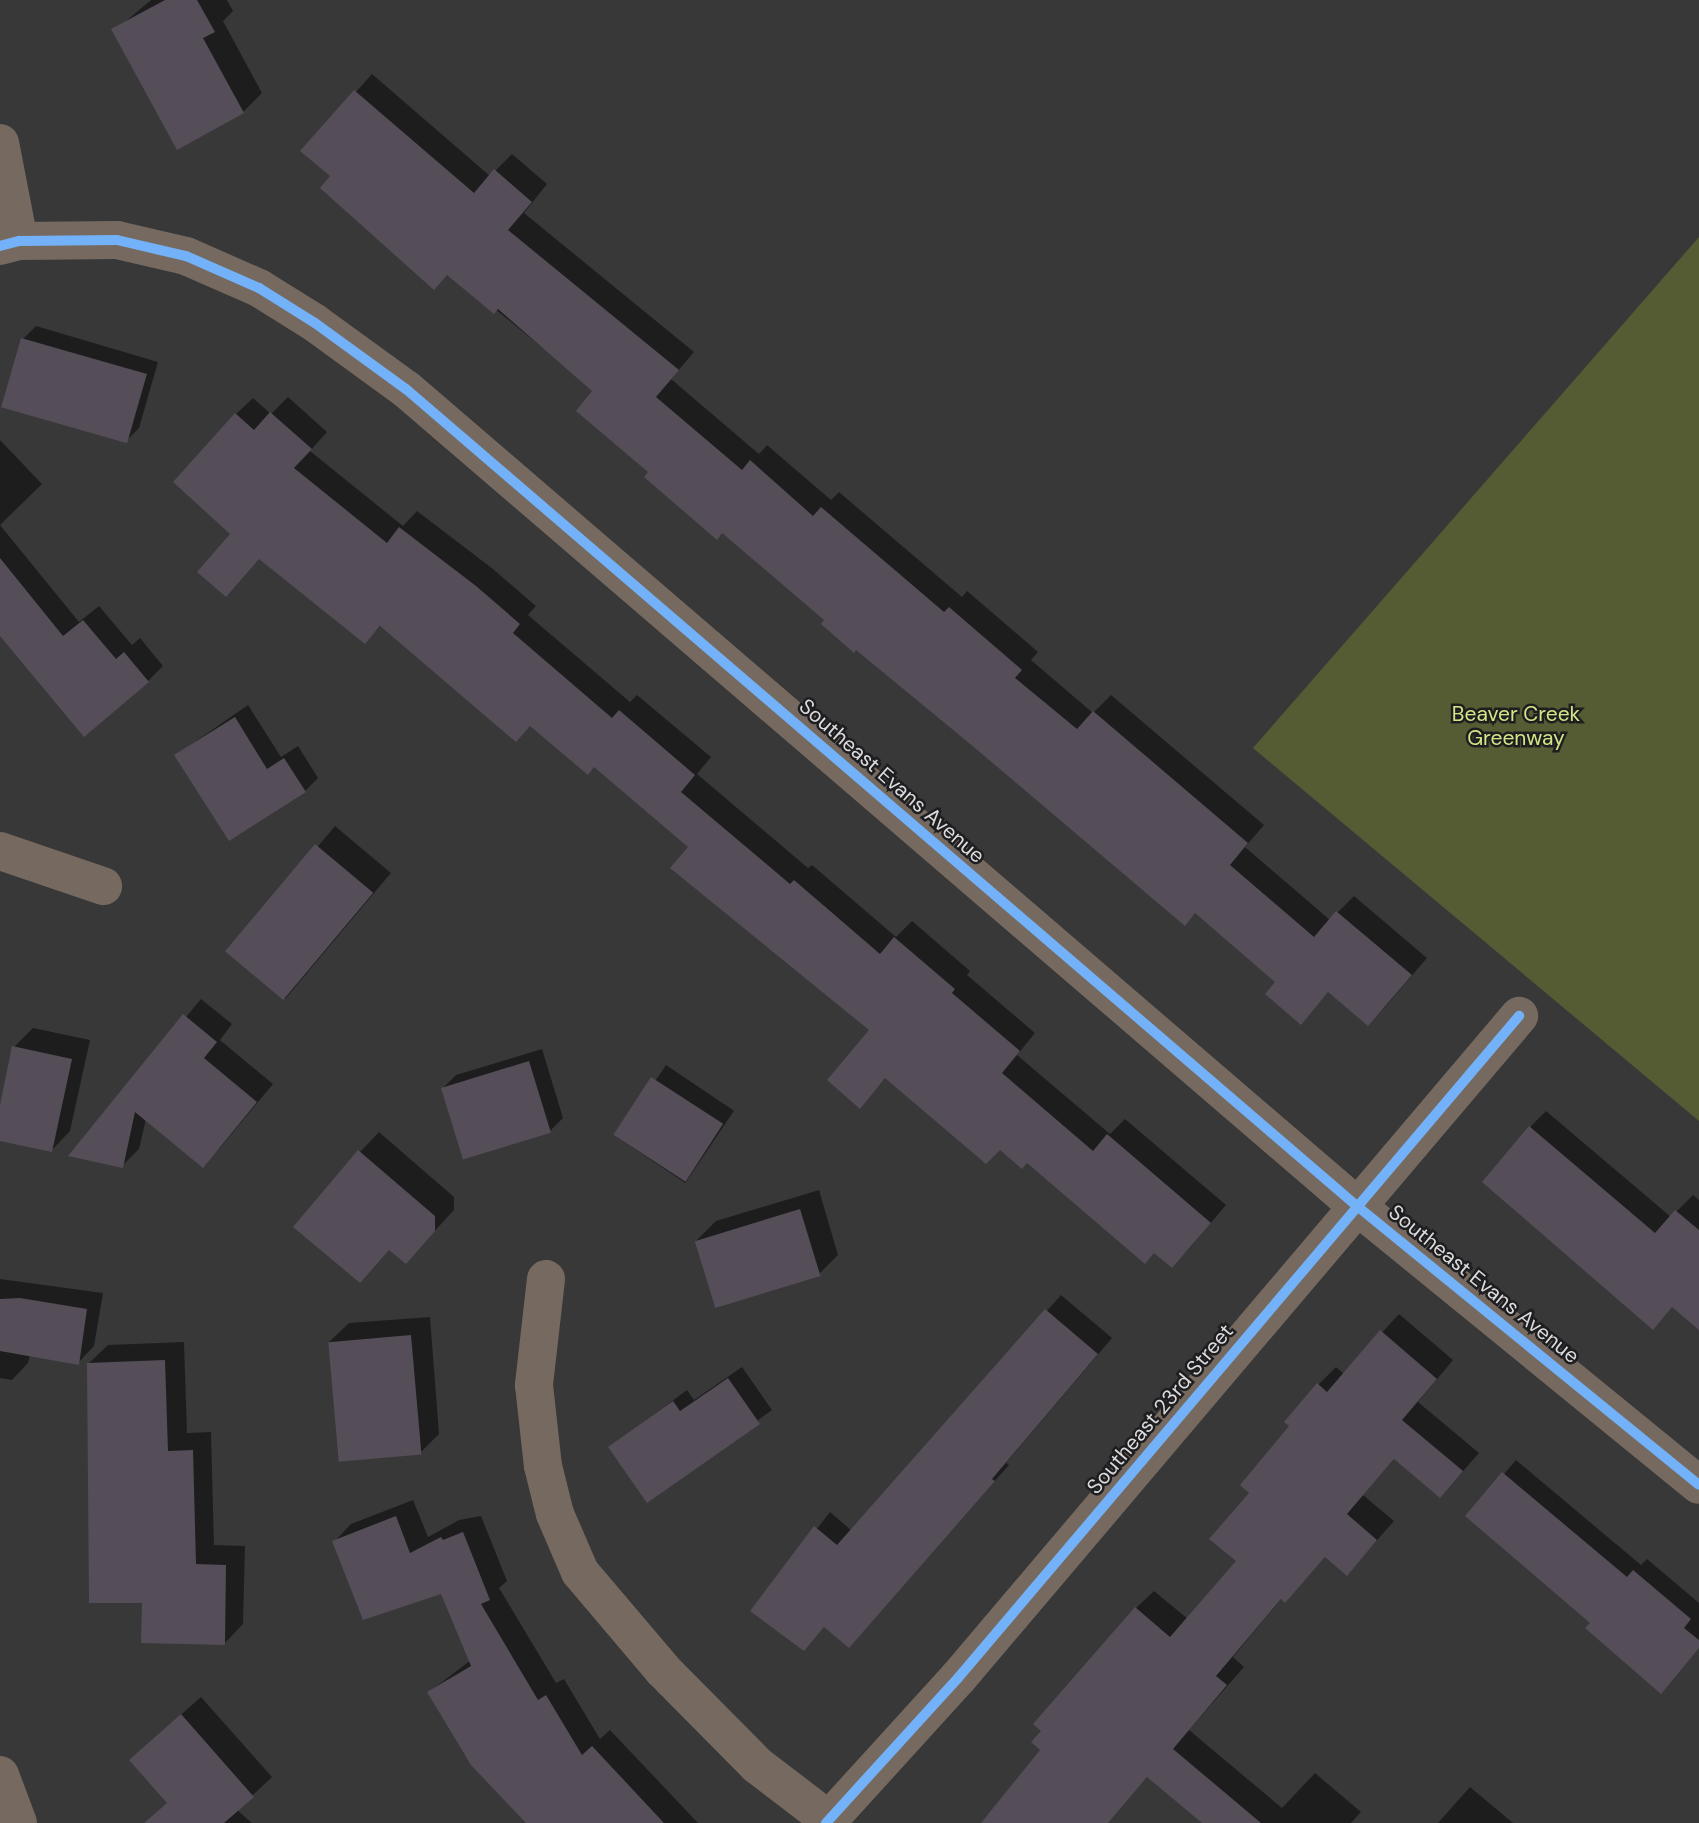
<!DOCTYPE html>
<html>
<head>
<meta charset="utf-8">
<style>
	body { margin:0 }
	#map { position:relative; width:1699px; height:1823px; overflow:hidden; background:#383839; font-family:"DM Sans",sans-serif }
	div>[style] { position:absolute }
	.green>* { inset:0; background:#555c34 }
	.shadow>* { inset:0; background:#0007; transform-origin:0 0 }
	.building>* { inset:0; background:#554d57; transform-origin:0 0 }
	.minor>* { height:38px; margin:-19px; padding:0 19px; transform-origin:19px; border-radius:19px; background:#766a60 }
	.cycleway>* { height:10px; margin:-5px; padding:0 5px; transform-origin:5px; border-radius:5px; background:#73b2f8 }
	span { translate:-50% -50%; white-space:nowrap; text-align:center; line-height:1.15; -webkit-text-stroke:5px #1e1e20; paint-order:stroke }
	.park-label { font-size:21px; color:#d2e686 }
	.street-label { font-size:21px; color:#dbdbdd }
</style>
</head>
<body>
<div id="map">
	<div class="green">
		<i style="clip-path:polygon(1699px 237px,1699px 1121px,1253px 748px)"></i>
	</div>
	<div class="shadow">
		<i style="clip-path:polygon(151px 0,227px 0,233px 11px,223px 21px,262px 93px,243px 112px,119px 27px)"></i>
		<i style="clip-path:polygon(372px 74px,490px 176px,512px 154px,547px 184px,524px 213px,694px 352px,671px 379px,759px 454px,767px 445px,831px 500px,839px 492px,962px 597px,967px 591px,1038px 652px,1031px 660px,1093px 713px,1111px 695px,1264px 825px,1245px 847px,1330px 920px,1354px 896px,1427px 958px,1385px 1007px,1368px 1024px,1329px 991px,1301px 1022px,1278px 982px,1196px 912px,1185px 923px,650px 472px,595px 391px,303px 151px)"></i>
		<i style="clip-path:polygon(36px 326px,158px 362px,139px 428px,126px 441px,23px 339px)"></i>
		<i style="clip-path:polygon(288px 397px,327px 432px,310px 451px,403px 526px,417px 511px,493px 569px,536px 606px,528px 615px,630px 702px,637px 695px,711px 757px,697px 774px,808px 868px,812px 865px,896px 937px,912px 921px,970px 971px,967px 975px,1035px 1033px,1017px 1055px,1110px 1134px,1125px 1119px,1226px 1205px,1189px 1249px,1172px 1265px,1027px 1161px,886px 1077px,860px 1106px,871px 1030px,691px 846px,595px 765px,382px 625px,365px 642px,233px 534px,236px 414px,253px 398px,271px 414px)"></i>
		<i style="clip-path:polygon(0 440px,42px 484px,0 525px,79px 622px,99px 606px,132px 645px,140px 638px,163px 666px,148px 681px,0 634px)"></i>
		<i style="clip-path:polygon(248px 705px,281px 757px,298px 746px,318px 778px,305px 791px,176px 755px)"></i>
		<i style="left:335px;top:826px;width:73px;height:164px;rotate:40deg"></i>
		<i style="clip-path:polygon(201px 999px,232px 1024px,220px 1040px,273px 1084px,219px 1149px,203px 1165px,146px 1119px,139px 1149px,122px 1166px,71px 1155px)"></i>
		<i style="clip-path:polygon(33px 1028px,90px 1040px,70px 1131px,51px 1151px,0 1140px,0 1114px,14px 1047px)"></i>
		<i style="clip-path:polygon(542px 1049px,563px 1118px,550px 1131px,443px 1088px,456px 1075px)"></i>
		<i style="left:666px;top:1065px;width:82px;height:87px;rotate:34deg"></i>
		<i style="clip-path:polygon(1546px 1111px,1671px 1217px,1693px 1195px,1699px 1200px,1699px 1328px,1673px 1306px,1652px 1327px,1530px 1127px)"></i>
		<i style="clip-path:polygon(379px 1132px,454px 1197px,454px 1210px,406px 1262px,360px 1152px)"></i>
		<i style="clip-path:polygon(819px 1190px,838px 1255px,819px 1274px,696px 1241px,716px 1221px)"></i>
		<i style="clip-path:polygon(0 1279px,103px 1293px,94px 1346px,78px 1363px,30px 1355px,28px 1363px,12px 1380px,0 1378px)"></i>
		<i style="clip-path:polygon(1061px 1295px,1112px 1338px,1006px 1463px,1009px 1465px,864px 1630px,825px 1626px,804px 1648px,753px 1611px,830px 1512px,852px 1531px)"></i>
		<i style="clip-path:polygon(1399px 1314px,1453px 1360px,1418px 1402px,1479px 1453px,1457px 1478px,1395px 1458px,1363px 1495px,1394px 1521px,1347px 1574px,1326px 1556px,1285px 1601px,1282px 1598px,1233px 1657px,1244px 1667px,1189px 1730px,1282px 1808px,1315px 1773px,1361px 1812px,1351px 1823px,1204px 1823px,1148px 1776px,1106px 1823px,983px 1823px,1034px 1764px,1136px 1608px,1154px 1591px,1188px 1619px,1238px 1561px,1251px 1493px,1318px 1385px,1336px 1367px,1344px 1374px)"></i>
		<i style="clip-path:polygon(430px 1317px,439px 1434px,420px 1453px,329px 1342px,349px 1323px)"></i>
		<i style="clip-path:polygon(184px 1342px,187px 1433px,211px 1432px,214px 1545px,245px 1546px,243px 1624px,224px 1644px,144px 1602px,88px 1364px,108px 1345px)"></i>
		<i style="clip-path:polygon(742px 1367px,772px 1410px,648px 1501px,610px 1447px,687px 1390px,694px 1400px)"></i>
		<i style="clip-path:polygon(1516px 1460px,1641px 1565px,1647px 1559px,1699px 1603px,1699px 1648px,1592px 1622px,1468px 1516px)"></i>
		<i style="clip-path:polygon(413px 1500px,428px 1537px,459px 1520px,481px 1516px,507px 1581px,499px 1588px,556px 1683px,564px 1679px,600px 1739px,610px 1730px,698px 1823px,528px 1823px,429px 1692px,471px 1660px,442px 1592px,334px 1542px,351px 1524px)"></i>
		<i style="clip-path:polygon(201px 1697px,272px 1777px,237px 1810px,252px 1823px,145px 1823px,169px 1802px,151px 1741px)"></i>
		<i style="clip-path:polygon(1470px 1787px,1513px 1823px,1438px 1823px)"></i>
	</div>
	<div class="building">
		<i style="clip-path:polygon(165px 0,197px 0,215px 32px,203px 38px,244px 113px,177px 150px,111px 29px)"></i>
		<i style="clip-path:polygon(354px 90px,474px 193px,494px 169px,532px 202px,508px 230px,679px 370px,656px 397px,742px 470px,750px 460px,813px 516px,821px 507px,944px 612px,949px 607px,1022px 670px,1015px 678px,1077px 729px,1093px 711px,1248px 843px,1230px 865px,1314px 937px,1336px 911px,1412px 975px,1368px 1026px,1328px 992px,1301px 1025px,1265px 994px,1275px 982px,1195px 913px,1185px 926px,975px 748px,856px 650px,854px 653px,821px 624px,824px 620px,722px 533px,717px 540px,644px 477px,648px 472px,576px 411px,592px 391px,498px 309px,494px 314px,447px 275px,434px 290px,320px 188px,330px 176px,300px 151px)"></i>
		<i style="left:21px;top:338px;width:131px;height:72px;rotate:16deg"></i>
		<i style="clip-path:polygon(270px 412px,312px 449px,294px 468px,387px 543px,399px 527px,476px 586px,520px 624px,513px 633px,612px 718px,619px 710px,695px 775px,681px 792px,790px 884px,794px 880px,880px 954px,894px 937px,955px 989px,952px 993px,1020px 1051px,1002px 1073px,1093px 1151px,1107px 1134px,1211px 1223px,1172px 1268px,1154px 1253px,1145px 1264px,1027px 1163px,1022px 1169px,1000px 1150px,986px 1164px,885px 1078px,860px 1109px,827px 1080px,869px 1030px,670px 868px,688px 847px,594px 767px,588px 775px,530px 726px,516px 742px,380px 626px,365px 644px,259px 559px,226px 597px,197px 572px,230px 534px,173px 482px,235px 413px,254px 430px)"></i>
		<i style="clip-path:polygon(0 558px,63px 636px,83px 620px,116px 659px,124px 652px,149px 682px,84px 737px,0 636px)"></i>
		<i style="clip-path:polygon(235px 717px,267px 769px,284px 758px,306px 792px,229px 841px,174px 755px)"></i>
		<i style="left:315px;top:844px;width:76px;height:140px;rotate:40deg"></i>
		<i style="clip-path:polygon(183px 1014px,217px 1042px,204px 1058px,257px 1102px,203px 1168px,135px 1112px,123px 1168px,68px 1156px)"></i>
		<i style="clip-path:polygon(12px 1046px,72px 1059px,52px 1152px,0 1141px,0 1105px)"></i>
		<i style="left:529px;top:1061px;width:75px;height:92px;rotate:73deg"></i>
		<i style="left:651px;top:1077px;width:86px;height:69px;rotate:33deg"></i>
		<i style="clip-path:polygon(1529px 1126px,1655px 1233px,1675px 1210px,1699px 1230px,1699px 1330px,1672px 1307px,1653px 1330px,1482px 1182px)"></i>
		<i style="clip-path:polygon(358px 1150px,435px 1216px,435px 1231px,406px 1264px,389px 1250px,360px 1283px,293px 1227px)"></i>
		<i style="left:800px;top:1209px;width:70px;height:110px;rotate:73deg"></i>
		<i style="clip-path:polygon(20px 1298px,87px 1309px,79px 1365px,0 1351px,0 1299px)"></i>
		<i style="clip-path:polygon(1045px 1309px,1098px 1354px,992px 1479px,995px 1481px,849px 1648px,824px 1627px,804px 1651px,750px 1611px,814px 1526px,837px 1545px)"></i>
		<i style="clip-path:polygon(1380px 1330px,1437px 1379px,1402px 1420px,1463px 1471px,1440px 1498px,1394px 1459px,1347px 1514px,1377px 1540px,1347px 1576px,1325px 1557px,1285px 1603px,1281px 1599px,1216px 1676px,1227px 1685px,1173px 1749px,1261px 1823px,1202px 1823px,1147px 1777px,1108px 1823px,981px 1823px,1040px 1750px,1031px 1742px,1041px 1731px,1033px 1724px,1135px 1607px,1170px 1637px,1236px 1561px,1209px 1539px,1249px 1493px,1240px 1485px,1289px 1426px,1284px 1422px,1317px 1383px,1327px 1392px)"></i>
		<i style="left:411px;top:1335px;width:120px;height:83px;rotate:85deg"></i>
		<i style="clip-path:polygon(165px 1360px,168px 1451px,193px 1450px,196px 1564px,226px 1565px,225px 1645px,141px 1643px,142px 1603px,89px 1603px,87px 1363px)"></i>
		<i style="clip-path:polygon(728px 1378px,760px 1424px,647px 1503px,608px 1447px,673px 1401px,680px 1411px)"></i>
		<i style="clip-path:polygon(1502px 1472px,1627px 1577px,1633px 1570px,1691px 1619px,1684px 1628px,1699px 1640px,1699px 1648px,1661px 1694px,1585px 1628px,1590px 1623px,1465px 1516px)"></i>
		<i style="clip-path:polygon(396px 1516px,410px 1553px,441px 1537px,443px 1540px,463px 1532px,490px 1600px,481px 1604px,538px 1700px,546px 1695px,582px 1755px,592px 1746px,664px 1823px,526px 1823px,471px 1765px,427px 1692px,471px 1666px,441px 1594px,363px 1620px,332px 1541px)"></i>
		<i style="clip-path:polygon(181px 1714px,254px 1797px,224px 1823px,144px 1823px,167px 1803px,129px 1760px)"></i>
	</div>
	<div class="minor">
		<i style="left:0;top:143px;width:100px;rotate:79deg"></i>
		<i style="left:0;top:246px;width:20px;rotate:-15deg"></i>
		<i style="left:19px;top:241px;width:98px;rotate:-0.6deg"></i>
		<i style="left:117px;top:240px;width:71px;rotate:13.1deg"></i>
		<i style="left:186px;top:256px;width:80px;rotate:23.7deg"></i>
		<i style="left:259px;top:288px;width:66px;rotate:32deg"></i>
		<i style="left:315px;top:323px;width:112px;rotate:36deg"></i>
		<i style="left:406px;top:389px;width:1254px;rotate:40.67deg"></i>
		<i style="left:1357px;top:1206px;width:441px;rotate:39.2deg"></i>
		<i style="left:0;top:851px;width:109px;rotate:18.8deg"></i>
		<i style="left:546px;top:1279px;width:107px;rotate:96.5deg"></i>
		<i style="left:534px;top:1385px;width:81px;rotate:83.7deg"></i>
		<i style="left:543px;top:1466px;width:49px;rotate:76deg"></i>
		<i style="left:555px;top:1514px;width:63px;rotate:66.7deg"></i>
		<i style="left:580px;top:1572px;width:128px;rotate:49.7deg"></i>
		<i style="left:663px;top:1670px;width:134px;rotate:45.3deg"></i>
		<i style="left:757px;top:1765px;width:91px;rotate:37.4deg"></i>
		<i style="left:0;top:1775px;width:51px;rotate:69.4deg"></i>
		<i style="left:826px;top:1823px;width:196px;rotate:-47.7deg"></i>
		<i style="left:958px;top:1678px;width:868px;rotate:-49.72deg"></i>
	</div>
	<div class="cycleway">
		<i style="left:0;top:246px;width:20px;rotate:-15deg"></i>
		<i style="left:19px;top:241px;width:98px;rotate:-0.6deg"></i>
		<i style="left:117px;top:240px;width:71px;rotate:13.1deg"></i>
		<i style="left:186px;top:256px;width:80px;rotate:23.7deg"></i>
		<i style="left:259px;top:288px;width:66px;rotate:32deg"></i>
		<i style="left:315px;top:323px;width:112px;rotate:36deg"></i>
		<i style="left:406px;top:389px;width:1254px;rotate:40.67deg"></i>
		<i style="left:1357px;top:1206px;width:441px;rotate:39.2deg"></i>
		<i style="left:826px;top:1823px;width:196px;rotate:-47.7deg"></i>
		<i style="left:958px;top:1678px;width:868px;rotate:-49.72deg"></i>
	</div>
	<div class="park-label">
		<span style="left:1516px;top:726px">Beaver Creek<br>Greenway</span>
	</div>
	<div class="street-label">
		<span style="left:892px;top:781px;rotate:41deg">Southeast Evans Avenue</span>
		<span style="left:1484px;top:1284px;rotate:39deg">Southeast Evans Avenue</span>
		<span style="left:1160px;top:1409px;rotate:-50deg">Southeast 23rd Street</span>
	</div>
</div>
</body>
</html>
